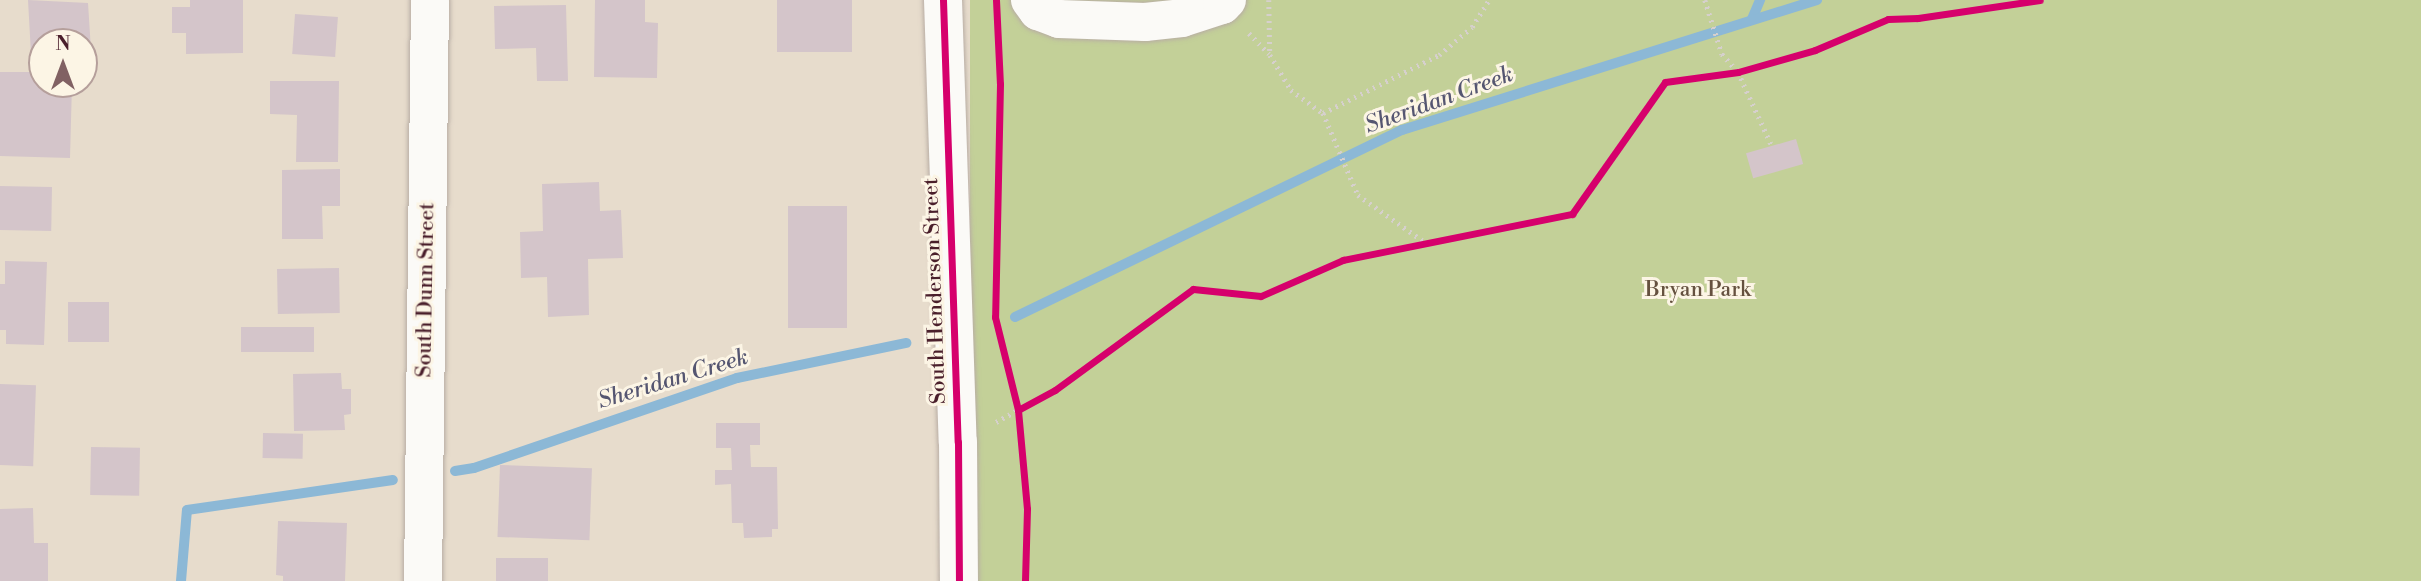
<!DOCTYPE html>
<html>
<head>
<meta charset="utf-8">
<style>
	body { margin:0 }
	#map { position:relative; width:2421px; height:581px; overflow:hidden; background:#e7dccc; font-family:"Libre Bodoni",serif }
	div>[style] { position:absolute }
	.green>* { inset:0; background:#c3d098; transform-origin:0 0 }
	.stream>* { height:10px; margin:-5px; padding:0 5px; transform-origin:5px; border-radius:5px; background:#8cb8d6 }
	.building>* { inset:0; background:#d4c5ca; transform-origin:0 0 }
	.path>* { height:4.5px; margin-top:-2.25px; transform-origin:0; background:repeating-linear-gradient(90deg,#d6d0cd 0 2px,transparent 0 7px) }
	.roads { filter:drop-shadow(0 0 2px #b8ada4) drop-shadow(0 0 2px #b8ada4) }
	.minor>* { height:38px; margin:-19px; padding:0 19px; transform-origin:19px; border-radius:19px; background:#fbfaf7 }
	.cycleway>* { height:7px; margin:-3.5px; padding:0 3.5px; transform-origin:3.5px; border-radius:3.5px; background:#d6006c }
	span { translate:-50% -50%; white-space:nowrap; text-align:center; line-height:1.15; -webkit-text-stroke:6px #fcf5e5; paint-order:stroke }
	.street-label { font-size:21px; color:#4a1f2b }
	.park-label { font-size:21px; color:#65513f }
	.water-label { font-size:23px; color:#555671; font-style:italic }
	.north { position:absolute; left:28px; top:28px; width:70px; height:70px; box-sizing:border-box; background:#fcf5e5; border:2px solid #b59f9b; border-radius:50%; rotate:0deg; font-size:19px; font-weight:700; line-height:28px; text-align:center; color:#4a1f2b }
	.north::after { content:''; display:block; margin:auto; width:24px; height:32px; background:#816163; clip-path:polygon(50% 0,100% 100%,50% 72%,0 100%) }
</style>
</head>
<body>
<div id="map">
	<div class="green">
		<i style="left:970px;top:0;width:1451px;height:581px"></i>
	</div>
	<div class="stream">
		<i style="left:1752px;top:19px;width:21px;rotate:-67deg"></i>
		<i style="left:1015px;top:317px;width:430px;rotate:-25.8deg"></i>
		<i style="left:1402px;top:130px;width:435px;rotate:-17.4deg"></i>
		<i style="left:455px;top:471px;width:19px;rotate:-9deg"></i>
		<i style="left:474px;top:468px;width:278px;rotate:-18.9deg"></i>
		<i style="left:737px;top:378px;width:173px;rotate:-11.7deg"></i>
		<i style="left:181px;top:581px;width:71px;rotate:-85.2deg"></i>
		<i style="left:187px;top:510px;width:208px;rotate:-8.3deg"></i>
	</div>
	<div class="building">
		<i style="clip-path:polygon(28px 0,88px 3px,91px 50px,84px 50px,84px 42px,42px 42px,42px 53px,31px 54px)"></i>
		<i style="clip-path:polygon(190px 0,243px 0,243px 53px,186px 54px,186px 33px,172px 33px,172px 7px,190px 7px)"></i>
		<i style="clip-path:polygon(595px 0,645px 0,645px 22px,658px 23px,657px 78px,594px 77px)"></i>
		<i style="left:777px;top:0;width:75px;height:52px"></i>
		<i style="clip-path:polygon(566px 5px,568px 81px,537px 81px,536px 48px,495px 49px,494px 6px)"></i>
		<i style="left:295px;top:14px;width:43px;height:40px;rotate:4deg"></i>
		<i style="clip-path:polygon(0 72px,42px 72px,42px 84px,72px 84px,70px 158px,0 156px)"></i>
		<i style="clip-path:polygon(270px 81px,339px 81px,338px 162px,296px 162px,297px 115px,270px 114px)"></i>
		<i style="left:1796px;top:139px;width:26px;height:52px;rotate:74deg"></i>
		<i style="clip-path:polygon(340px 169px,340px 206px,322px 206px,323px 239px,282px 239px,282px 170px)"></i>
		<i style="clip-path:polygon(599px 182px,600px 211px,621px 210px,623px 258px,588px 259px,589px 315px,548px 317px,547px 277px,521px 278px,520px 232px,543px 231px,542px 184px)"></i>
		<i style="left:0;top:186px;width:52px;height:44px;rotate:1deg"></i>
		<i style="left:788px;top:206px;width:59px;height:122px"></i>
		<i style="clip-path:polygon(5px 261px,47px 262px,44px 345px,6px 344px,6px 330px,0 330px,0 284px,5px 284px)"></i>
		<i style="left:339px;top:268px;width:45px;height:62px;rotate:89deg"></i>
		<i style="left:68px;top:302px;width:41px;height:40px"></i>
		<i style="left:241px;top:327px;width:73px;height:25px"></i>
		<i style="clip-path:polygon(341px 373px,342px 389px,351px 389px,351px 414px,344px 415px,345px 430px,294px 431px,293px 374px)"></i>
		<i style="left:0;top:384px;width:36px;height:81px;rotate:2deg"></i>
		<i style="clip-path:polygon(716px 423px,760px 423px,760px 445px,750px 445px,751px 467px,777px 467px,778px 529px,772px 529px,772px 537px,744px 538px,743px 523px,732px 523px,731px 484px,715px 485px,715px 470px,732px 470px,731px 448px,716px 448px)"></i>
		<i style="left:263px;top:433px;width:40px;height:25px;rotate:1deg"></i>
		<i style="left:91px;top:447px;width:49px;height:48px;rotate:1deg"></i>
		<i style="left:500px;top:465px;width:92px;height:72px;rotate:2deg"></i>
		<i style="clip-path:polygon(33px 508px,34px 543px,48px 543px,48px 581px,0 581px,0 509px)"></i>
		<i style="clip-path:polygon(278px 521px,347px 523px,345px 581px,283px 581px,283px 576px,276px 575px)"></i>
		<i style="left:496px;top:558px;width:52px;height:23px"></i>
	</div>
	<div class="path">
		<i style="left:1269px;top:0;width:55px;rotate:89deg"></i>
		<i style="left:1270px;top:55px;width:41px;rotate:59deg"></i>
		<i style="left:1291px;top:90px;width:39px;rotate:36deg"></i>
		<i style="left:1323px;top:113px;width:89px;rotate:66.9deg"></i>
		<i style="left:1358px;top:195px;width:87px;rotate:35.2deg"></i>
		<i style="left:1705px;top:0;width:57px;rotate:72.5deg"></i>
		<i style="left:1722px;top:54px;width:24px;rotate:48deg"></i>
		<i style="left:1738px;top:72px;width:81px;rotate:65.3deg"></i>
		<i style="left:1249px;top:33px;width:29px;rotate:46deg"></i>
		<i style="left:1323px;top:113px;width:130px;rotate:-26.6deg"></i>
		<i style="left:1439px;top:55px;width:43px;rotate:-40.3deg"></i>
		<i style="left:1472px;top:27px;width:32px;rotate:-58deg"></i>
		<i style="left:996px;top:422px;width:25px;rotate:-29deg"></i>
	</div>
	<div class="roads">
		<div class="minor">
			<i style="left:943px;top:0;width:442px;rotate:88.1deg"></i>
			<i style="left:958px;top:442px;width:139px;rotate:89.6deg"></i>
			<i style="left:1030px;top:0;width:14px;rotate:54deg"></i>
			<i style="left:1038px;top:11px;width:22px;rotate:21deg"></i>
			<i style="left:1059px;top:19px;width:86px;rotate:2deg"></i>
			<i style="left:1145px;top:22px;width:37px;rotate:-6deg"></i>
			<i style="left:1182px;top:18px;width:42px;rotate:-18deg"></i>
			<i style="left:1222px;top:5px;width:7px;rotate:-45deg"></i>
			<i style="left:423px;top:581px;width:581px;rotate:-89.31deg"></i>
		</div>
	</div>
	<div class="cycleway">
		<i style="left:943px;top:0;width:442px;rotate:88.1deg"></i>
		<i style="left:958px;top:442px;width:139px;rotate:89.6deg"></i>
		<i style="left:996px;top:0;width:84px;rotate:87.3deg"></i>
		<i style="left:1000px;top:84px;width:233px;rotate:91.2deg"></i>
		<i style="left:995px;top:317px;width:96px;rotate:76.1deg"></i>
		<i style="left:1018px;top:410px;width:99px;rotate:84.8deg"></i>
		<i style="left:1027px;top:509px;width:72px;rotate:91.6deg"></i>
		<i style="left:1018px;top:410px;width:42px;rotate:-28.4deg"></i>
		<i style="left:1055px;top:390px;width:171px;rotate:-36.2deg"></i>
		<i style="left:1193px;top:289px;width:68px;rotate:5.9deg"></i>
		<i style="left:1261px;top:296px;width:90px;rotate:-23.7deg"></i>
		<i style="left:1343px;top:260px;width:234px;rotate:-11.4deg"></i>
		<i style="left:1572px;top:214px;width:161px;rotate:-54.8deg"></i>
		<i style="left:1665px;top:82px;width:74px;rotate:-7.8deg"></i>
		<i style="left:1738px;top:72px;width:80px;rotate:-15.9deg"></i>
		<i style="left:1815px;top:50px;width:79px;rotate:-23deg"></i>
		<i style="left:1888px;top:19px;width:30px;rotate:-2deg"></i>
		<i style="left:1918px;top:18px;width:123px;rotate:-8.4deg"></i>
	</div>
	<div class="street-label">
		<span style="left:426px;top:290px;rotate:-89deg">South Dunn Street</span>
		<span style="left:935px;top:291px;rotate:-92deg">South Henderson Street</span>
	</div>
	<div class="park-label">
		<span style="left:1698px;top:290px">Bryan Park</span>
	</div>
	<div class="water-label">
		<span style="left:1439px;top:100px;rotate:-20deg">Sheridan Creek</span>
		<span style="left:673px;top:379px;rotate:-17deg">Sheridan Creek</span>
	</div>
	<div class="north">N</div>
</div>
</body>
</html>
